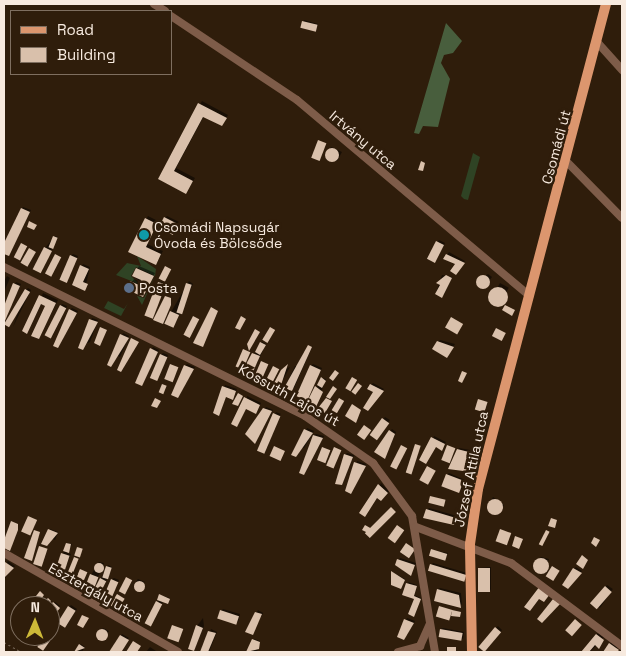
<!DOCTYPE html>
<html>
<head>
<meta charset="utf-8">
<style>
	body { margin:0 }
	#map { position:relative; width:626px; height:656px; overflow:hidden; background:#2f1d0b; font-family:"Space Grotesk",sans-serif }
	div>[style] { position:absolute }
	.green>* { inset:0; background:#2f4324 }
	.forest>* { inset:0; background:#485e3d }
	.shadow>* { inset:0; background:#0007; transform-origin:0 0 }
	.building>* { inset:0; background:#d9c0ab; transform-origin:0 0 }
	.round { border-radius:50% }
	.path>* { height:1px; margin-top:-0.5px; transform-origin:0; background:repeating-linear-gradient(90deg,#716151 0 2.5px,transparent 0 5px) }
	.minor>* { height:8px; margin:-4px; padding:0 4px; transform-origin:4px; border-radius:4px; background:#7e5c49 }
	.major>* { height:10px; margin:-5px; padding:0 5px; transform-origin:5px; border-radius:5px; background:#dc966e }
	.dots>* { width:14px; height:14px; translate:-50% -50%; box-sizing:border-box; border:2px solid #2f1d0b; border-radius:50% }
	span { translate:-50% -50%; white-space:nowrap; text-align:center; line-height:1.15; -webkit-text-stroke:5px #2f1d0b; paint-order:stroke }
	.street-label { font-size:14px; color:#f7eadf }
	.poi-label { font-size:14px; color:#f7eadf }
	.left { translate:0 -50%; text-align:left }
	.frame { position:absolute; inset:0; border:5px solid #f7eadf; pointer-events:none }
	.legend { position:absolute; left:10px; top:10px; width:162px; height:65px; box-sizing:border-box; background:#2f1d0b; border:1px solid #7f6f60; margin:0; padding:6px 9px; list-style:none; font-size:15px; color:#f7eadf }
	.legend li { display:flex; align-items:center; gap:10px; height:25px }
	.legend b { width:25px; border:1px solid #7f6f60 }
	.north { position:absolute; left:10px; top:596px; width:50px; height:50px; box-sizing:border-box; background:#2f1d0b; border:1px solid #7f6f60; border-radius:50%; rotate:1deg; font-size:14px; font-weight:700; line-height:20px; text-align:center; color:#f7eadf }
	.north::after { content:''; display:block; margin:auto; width:18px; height:22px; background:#cdb938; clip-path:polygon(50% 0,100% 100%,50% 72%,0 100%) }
</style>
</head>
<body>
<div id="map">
	<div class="green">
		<i style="clip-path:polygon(473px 153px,480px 157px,468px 200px,464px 199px,461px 196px)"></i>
		<i style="clip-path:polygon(137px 256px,156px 269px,155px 276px,142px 305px,137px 296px,144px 298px,155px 276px,136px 267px,131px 276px,139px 284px,116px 275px,127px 263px,141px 266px)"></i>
		<i style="clip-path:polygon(108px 301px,124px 309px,128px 303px,121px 316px,104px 308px)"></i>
	</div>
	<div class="forest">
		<i style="clip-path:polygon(446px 23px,462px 41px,453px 53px,444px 55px,441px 63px,450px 79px,438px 127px,423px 126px,419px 134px,414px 133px)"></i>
	</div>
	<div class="shadow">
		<i style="clip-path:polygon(304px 20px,318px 24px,316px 30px,302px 27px)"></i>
		<i style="clip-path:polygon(202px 101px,228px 115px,222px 125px,204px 116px,176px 168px,195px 178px,186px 192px,159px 178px)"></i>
		<i style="clip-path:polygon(331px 147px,342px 152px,337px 161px,326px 160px)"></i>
		<i style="clip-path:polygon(23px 207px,31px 210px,9px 255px,4px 246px)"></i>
		<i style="clip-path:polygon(148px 216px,158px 221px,147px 244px,163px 251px,156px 264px,130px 251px)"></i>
		<i style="clip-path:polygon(167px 216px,179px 222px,173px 233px,165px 218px)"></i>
		<i style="clip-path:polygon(55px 236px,58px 237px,41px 271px,45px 248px)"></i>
		<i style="clip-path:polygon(439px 240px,445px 243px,435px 260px,427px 258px)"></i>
		<i style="clip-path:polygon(449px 252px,465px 261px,458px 272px,456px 263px,445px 258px)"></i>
		<i style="clip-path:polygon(73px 254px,78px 256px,67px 280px,71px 256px)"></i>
		<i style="clip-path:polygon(83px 264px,90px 267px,85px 289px,74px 285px)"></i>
		<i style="clip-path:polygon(139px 266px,155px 273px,143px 296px,128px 289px,134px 279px,142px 283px,133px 276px)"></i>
		<i style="clip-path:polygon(488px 274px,492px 277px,484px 288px,476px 283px)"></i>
		<i style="clip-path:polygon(442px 275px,452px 277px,444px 295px,436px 293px)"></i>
		<i style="clip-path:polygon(7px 276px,10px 278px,4px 292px,4px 281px)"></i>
		<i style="clip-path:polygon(189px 281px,193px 284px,174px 326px,171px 312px)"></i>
		<i style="clip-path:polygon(16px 282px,21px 284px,4px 320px,4px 309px)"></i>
		<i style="clip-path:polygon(159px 282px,164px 283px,162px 294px,151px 317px)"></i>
		<i style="left:500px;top:283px;width:10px;height:22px;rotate:29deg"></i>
		<i style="clip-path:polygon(28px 288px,31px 290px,13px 327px,26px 290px)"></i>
		<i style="clip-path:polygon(43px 293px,58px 300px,38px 338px,47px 306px,42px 303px,27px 332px)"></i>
		<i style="clip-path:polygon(62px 304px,67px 306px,52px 337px,61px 306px)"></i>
		<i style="clip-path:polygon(72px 308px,78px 311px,58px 347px,70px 310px)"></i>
		<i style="clip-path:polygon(92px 318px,98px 320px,90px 342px,80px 346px)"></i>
		<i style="clip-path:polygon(123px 333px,129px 336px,120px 357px,116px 355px)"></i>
		<i style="clip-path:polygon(440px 340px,455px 344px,448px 355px,438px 342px)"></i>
		<i style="clip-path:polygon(262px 342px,266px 344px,253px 371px,245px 370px)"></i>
		<i style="clip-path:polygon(313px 345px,294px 388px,285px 387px,295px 366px,301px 366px)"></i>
		<i style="clip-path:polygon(153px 347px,159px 350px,142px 385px,152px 349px)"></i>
		<i style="clip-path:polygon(163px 353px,168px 355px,157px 379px,161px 355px)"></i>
		<i style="clip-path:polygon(187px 364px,195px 367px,178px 397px,185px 366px)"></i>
		<i style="clip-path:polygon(313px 364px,322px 368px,307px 398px,311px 366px)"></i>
		<i style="clip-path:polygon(290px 367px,280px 385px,283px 370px)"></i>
		<i style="clip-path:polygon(322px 378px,326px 379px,317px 403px,309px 401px)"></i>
		<i style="clip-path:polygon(373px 383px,384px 389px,370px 408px,374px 392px,369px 388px)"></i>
		<i style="clip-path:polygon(225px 385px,237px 389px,232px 398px,226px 396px,219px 414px)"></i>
		<i style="clip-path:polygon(247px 396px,261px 403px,257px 411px,246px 408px)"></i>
		<i style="clip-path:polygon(266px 407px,273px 410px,255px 442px,247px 433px)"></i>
		<i style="left:276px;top:412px;width:5px;height:42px;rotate:22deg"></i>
		<i style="clip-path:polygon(385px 417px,390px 420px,379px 436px,372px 434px)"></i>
		<i style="clip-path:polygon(307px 428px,314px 431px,304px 448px,301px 446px)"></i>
		<i style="clip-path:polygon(392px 429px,396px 432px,385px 458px,376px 451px)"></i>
		<i style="clip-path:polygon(316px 434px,324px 436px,305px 472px,314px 435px)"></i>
		<i style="clip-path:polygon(434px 436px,446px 442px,443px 447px,436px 446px,426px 463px)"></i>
		<i style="clip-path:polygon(459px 448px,470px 450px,471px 470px,450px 468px)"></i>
		<i style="clip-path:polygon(347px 453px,354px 455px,343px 482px,345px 455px)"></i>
		<i style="clip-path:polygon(357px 461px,366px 464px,361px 476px,358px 475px)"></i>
		<i style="clip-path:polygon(449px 473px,465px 480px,461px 490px,447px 475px)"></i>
		<i style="clip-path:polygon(381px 483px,389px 491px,381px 499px,377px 497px,365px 516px)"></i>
		<i style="clip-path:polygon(493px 497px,504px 505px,498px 515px,488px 506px)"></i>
		<i style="clip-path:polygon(429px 508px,457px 516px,455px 521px,427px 510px)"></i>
		<i style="clip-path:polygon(50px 529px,58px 532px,55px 540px,50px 538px)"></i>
		<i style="clip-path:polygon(67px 543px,72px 544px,67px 553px,71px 554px,62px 575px,56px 573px)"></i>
		<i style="clip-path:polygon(432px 550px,448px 553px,446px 558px,445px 559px)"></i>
		<i style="clip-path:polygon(541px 557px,549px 559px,543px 574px,533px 567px)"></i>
		<i style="clip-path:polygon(400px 558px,416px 563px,410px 575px,396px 565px)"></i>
		<i style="clip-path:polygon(8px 561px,15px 566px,4px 579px,4px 567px)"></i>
		<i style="clip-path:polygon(99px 562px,104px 563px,92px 590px,91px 575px)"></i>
		<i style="clip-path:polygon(433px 563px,467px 573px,466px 578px,431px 565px)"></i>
		<i style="clip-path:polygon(108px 565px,112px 567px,100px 594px,101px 579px)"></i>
		<i style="clip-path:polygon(491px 567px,491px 589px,490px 591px,479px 568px)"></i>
		<i style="clip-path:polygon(576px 567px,582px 571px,568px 587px,574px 569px)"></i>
		<i style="clip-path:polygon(392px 572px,405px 579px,401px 588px,392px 584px)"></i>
		<i style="clip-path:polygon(114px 578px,119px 580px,111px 599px,112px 579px)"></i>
		<i style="clip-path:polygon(138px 579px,145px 582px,135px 589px,137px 580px)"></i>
		<i style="clip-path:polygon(408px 582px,417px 585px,414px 595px,421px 598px,415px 614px,415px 598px)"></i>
		<i style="left:607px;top:585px;width:7px;height:23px;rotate:34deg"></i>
		<i style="clip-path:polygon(440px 588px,461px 593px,462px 605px,438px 589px)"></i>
		<i style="clip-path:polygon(160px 595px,170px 598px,163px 601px,152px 624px)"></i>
		<i style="clip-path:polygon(55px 602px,60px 606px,53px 615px,50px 608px)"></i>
		<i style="clip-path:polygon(71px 605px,77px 609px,67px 625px,69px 607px)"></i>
		<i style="clip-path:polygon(223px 609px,240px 614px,238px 622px,221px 611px)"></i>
		<i style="left:258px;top:610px;width:6px;height:24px;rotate:31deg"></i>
		<i style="clip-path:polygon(203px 618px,204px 626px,194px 650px,197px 626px)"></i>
		<i style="clip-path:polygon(407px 618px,415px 621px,407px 635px,399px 636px)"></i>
		<i style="clip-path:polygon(498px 626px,502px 630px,485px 651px,496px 628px)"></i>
		<i style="clip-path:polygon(103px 628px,109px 631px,102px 641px,98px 637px)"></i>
		<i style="clip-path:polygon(443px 628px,464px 632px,463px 639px,441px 629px)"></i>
		<i style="clip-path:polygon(211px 629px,217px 632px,209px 652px,201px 652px)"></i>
		<i style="clip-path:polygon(598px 633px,604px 637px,590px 652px,582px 652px)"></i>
		<i style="clip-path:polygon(122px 634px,129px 638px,111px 652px,121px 636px)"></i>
		<i style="clip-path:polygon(254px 639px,260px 641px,257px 652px,248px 652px)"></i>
		<i style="clip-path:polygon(612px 642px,619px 647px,605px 652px,610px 644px)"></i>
		<i style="clip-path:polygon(81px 644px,85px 647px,82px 652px,76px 652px)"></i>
		<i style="clip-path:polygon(150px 647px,156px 651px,155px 652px,146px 652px)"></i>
	</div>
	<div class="building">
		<i style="left:302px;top:21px;width:16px;height:7px;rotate:14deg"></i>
		<i style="clip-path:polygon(198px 103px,227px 118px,222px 126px,203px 117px,174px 171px,193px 181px,186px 194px,158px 179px)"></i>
		<i style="left:318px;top:140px;width:9px;height:19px;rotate:21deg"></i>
		<i class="round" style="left:325px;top:148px;width:14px;height:14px"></i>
		<i style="clip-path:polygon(421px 161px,425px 163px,423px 171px,418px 170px)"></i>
		<i style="clip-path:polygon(21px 208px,30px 212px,9px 256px,4px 254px,4px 243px)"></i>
		<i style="left:164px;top:217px;width:16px;height:12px;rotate:27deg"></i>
		<i style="clip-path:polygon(145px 218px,157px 224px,146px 247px,161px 254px,156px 265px,128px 252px)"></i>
		<i style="clip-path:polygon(29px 221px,37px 225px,34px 230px,27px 227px)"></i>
		<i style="left:53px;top:236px;width:5px;height:12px;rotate:22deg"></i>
		<i style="left:436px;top:241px;width:9px;height:20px;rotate:27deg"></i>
		<i style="left:21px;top:243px;width:7px;height:16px;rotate:27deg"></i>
		<i style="left:44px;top:247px;width:9px;height:25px;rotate:27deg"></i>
		<i style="left:29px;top:248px;width:8px;height:17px;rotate:30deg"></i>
		<i style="left:55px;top:254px;width:7px;height:22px;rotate:27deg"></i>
		<i style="clip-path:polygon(446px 254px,465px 263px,456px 275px,450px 271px,455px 264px,443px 259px)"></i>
		<i style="left:70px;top:255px;width:8px;height:27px;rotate:23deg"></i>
		<i style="clip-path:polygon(80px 265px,89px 269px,83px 282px,88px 284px,85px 291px,72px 285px)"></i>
		<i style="left:165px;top:266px;width:7px;height:14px;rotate:27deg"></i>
		<i style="clip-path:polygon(136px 268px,154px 276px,143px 297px,126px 289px,130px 281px,139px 285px,141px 280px,132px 276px)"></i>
		<i style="clip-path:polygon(446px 275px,452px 278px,442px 298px,435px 294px,440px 285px,436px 283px)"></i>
		<i class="round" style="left:476px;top:275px;width:14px;height:14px"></i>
		<i style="left:158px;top:282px;width:6px;height:11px;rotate:18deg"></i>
		<i style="clip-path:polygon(13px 283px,20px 286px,4px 323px,4px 306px)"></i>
		<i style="left:186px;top:283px;width:6px;height:31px;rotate:18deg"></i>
		<i class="round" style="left:488px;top:287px;width:20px;height:20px"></i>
		<i style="left:25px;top:289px;width:6px;height:41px;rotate:31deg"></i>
		<i style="left:153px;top:293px;width:9px;height:24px;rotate:21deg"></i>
		<i style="clip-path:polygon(39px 295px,56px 303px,39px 339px,31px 336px,45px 306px,41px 304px,27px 334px,22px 331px)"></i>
		<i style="clip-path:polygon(165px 296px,171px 298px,171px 305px,163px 324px,153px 320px)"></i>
		<i style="left:60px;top:305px;width:7px;height:34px;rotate:27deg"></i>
		<i style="clip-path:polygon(505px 305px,515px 310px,512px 316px,502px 310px)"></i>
		<i style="clip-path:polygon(211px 307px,218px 311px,203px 347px,193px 343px)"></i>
		<i style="clip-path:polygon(69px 309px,77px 313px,58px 348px,53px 346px)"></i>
		<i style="left:170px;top:311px;width:10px;height:14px;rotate:24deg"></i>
		<i style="left:193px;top:316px;width:7px;height:21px;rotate:27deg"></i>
		<i style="clip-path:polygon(241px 316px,246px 319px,240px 330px,235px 328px)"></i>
		<i style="left:451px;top:317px;width:14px;height:12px;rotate:30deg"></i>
		<i style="clip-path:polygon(89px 319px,98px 322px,83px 350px,78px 348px)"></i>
		<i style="clip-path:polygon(100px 327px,107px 330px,100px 346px,94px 343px)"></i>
		<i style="left:270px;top:327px;width:6px;height:15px;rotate:31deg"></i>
		<i style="left:496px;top:328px;width:11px;height:9px;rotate:27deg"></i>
		<i style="clip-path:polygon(255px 329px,260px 332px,249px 351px,247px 344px)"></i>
		<i style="clip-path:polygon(120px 334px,129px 338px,111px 367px,107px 365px)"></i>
		<i style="clip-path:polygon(131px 338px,139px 342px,121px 372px,117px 370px)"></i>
		<i style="clip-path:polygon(437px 341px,454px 347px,447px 358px,432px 349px)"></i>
		<i style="clip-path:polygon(260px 342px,266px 345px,260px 355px,255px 352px)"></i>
		<i style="clip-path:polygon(308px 345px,312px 347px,292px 391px,284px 388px)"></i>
		<i style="clip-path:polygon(150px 348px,158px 352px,142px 386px,135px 383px)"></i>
		<i style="left:243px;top:349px;width:8px;height:19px;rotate:23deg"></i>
		<i style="clip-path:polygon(252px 353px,260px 356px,252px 374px,243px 370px)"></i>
		<i style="left:160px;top:354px;width:8px;height:26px;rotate:23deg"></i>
		<i style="left:261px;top:361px;width:8px;height:16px;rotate:23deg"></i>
		<i style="left:170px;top:364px;width:9px;height:16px;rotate:21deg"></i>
		<i style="clip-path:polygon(288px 364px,280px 388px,273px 385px,281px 370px)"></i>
		<i style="clip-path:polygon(184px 365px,194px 369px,178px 398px,171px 395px)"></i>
		<i style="left:310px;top:365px;width:12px;height:34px;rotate:24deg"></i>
		<i style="left:273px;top:366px;width:7px;height:17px;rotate:27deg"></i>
		<i style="left:335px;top:370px;width:5px;height:10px;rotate:37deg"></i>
		<i style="clip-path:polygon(462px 371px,467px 373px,462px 383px,458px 381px)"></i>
		<i style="clip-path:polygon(321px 377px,326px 381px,322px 388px,317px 385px)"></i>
		<i style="left:352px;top:377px;width:6px;height:13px;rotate:31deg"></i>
		<i style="left:358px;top:383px;width:5px;height:11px;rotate:37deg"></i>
		<i style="left:162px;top:384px;width:5px;height:9px;rotate:22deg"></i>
		<i style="clip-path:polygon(370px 384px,384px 391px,368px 411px,363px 408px,373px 392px,367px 389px)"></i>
		<i style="clip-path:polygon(222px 386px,236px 391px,233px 400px,226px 397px,219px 416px,213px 413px)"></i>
		<i style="clip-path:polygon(315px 386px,323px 392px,316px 407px,307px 402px)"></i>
		<i style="clip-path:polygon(333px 386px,337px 389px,330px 399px,326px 397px)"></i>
		<i style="clip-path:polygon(238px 393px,243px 396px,238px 406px,232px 404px)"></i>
		<i style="clip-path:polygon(244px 397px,260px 405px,256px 414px,246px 409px,237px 427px,231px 424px)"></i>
		<i style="clip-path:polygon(155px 398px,161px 401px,157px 408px,151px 406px)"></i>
		<i style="clip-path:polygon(326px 398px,332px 401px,325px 413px,318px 408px)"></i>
		<i style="left:339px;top:398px;width:6px;height:15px;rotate:31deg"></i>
		<i style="left:478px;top:399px;width:10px;height:11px;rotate:17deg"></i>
		<i style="clip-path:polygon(352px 404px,361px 410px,356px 423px,345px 416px)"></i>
		<i style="clip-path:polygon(263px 408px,272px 411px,255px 444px,245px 434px)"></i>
		<i style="left:273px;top:413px;width:8px;height:41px;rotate:23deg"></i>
		<i style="left:382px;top:418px;width:9px;height:21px;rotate:36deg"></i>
		<i style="left:364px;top:425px;width:9px;height:12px;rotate:36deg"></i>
		<i style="clip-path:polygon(304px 429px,313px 433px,296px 457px,291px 455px)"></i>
		<i style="clip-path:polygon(389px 430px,395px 434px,385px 459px,374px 452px)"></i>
		<i style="clip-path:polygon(313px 435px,323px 438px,304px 475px,299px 473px)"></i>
		<i style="clip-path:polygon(431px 437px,445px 444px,442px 451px,436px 447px,426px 464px,419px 460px)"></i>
		<i style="left:415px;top:444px;width:6px;height:30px;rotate:18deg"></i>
		<i style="left:401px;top:445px;width:7px;height:24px;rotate:27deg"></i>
		<i style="left:447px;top:445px;width:9px;height:16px;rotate:21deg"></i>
		<i style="left:274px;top:446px;width:12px;height:11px;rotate:24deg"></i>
		<i style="left:322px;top:447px;width:9px;height:14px;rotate:21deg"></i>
		<i style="left:334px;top:447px;width:8px;height:20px;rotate:23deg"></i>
		<i style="clip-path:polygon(457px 449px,469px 452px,466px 463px,473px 464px,471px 472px,448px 469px)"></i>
		<i style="clip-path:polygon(344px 454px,353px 457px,342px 485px,335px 484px)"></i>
		<i style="clip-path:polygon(354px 462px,366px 466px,351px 494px,345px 491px)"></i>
		<i style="left:427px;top:466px;width:10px;height:16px;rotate:29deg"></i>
		<i style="left:446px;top:474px;width:19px;height:13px;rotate:21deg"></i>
		<i style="clip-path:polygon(378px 484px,388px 493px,381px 501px,377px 498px,365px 517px,359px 513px)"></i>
		<i style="left:430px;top:496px;width:16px;height:7px;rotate:14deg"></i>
		<i class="round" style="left:487px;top:499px;width:16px;height:16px"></i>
		<i style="left:391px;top:507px;width:7px;height:37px;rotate:45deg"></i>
		<i style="clip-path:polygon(426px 509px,456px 518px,454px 525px,423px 518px)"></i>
		<i style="left:28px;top:516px;width:10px;height:17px;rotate:24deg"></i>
		<i style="clip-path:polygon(551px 518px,557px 520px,555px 528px,548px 526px)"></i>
		<i style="clip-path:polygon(11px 521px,18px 524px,18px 530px,10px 551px,4px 548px,4px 540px)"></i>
		<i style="clip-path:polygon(365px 525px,372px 529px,370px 534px,362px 530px)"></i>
		<i style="left:397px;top:525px;width:9px;height:16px;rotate:36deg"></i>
		<i style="clip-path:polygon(48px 529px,58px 533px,47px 546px,41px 544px)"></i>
		<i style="left:500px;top:529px;width:12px;height:13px;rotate:20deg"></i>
		<i style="clip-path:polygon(34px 530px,40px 532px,32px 561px,24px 558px)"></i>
		<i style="left:546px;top:530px;width:4px;height:16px;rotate:27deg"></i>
		<i style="clip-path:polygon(515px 536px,523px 539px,519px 549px,512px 546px)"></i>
		<i style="clip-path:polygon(594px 537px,600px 540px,596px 547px,591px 543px)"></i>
		<i style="clip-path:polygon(66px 543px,71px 544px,69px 553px,63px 551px)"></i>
		<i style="left:406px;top:543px;width:11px;height:11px;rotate:34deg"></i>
		<i style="left:39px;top:546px;width:9px;height:19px;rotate:18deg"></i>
		<i style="left:77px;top:547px;width:6px;height:9px;rotate:18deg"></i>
		<i style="left:431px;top:549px;width:17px;height:7px;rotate:17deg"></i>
		<i style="left:61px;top:553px;width:9px;height:21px;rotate:18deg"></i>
		<i style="clip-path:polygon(582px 555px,588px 560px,583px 569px,576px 564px)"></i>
		<i style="left:74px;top:557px;width:5px;height:17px;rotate:22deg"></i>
		<i class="round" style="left:533px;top:558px;width:16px;height:16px"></i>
		<i style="clip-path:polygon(397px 559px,415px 565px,411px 576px,395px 565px)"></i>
		<i style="clip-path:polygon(5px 562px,14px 568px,4px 578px,4px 564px)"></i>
		<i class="round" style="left:94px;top:563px;width:10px;height:10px"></i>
		<i style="left:430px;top:564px;width:38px;height:7px;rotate:17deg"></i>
		<i style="left:106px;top:566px;width:6px;height:12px;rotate:18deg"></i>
		<i style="left:552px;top:566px;width:9px;height:12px;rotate:32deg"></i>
		<i style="left:478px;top:568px;width:12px;height:24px"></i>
		<i style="clip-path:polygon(573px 568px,582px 573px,568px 589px,562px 585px)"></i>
		<i style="left:80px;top:569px;width:8px;height:13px;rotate:23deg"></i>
		<i style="clip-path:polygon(391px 571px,405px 580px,401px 589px,391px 585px)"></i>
		<i style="left:90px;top:574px;width:9px;height:17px;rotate:21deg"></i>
		<i style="left:126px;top:577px;width:7px;height:16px;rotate:27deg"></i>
		<i style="left:100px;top:578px;width:7px;height:17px;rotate:27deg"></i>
		<i style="left:111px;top:579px;width:8px;height:23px;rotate:23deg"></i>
		<i class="round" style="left:133.5px;top:580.5px;width:11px;height:11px"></i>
		<i style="clip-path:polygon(406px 583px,417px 586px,414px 596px,421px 599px,414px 617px,408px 614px,414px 599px,402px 595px)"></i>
		<i style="clip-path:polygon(540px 586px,550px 594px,544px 602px,539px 599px,530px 611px,524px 607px)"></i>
		<i style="left:605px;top:586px;width:9px;height:23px;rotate:41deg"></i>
		<i style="clip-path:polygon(437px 589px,459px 595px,461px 608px,434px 601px)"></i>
		<i style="clip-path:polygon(40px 591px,44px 595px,36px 606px,28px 606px)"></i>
		<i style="left:117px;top:594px;width:9px;height:13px;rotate:32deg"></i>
		<i style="clip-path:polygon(159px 594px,170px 599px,168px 604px,157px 600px)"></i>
		<i style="clip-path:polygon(48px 598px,51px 601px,47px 606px,40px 606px)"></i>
		<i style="clip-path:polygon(553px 599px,560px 604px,542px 623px,537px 619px)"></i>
		<i style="left:156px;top:601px;width:7px;height:25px;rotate:27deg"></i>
		<i style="clip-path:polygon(53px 602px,60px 608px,53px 617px,50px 606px)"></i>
		<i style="left:68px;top:606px;width:9px;height:20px;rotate:32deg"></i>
		<i style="left:439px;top:606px;width:14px;height:11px;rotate:17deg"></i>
		<i style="left:220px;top:610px;width:20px;height:9px;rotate:18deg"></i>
		<i style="clip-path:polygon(452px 610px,461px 612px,460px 617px,451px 616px)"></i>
		<i style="clip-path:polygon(255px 612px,262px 614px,253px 635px,245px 632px)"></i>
		<i style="clip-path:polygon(82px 615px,89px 618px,83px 628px,77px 625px)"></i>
		<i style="clip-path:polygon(404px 619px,414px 623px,404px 640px,397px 637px)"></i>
		<i style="left:575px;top:619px;width:9px;height:15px;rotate:41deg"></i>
		<i style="left:172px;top:625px;width:12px;height:14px;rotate:20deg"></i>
		<i style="clip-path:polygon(196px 625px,203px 628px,194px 651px,188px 649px)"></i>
		<i style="left:495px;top:627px;width:8px;height:26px;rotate:40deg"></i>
		<i style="left:440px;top:629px;width:23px;height:8px;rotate:10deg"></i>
		<i class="round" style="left:96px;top:629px;width:12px;height:12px"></i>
		<i style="clip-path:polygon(208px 631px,216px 633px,208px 652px,200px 652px)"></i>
		<i style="clip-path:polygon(596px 634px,604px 640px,599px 649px,595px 645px,589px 652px,581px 652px)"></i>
		<i style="clip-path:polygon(120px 635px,129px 640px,122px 651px,109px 652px)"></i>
		<i style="left:44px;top:637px;width:7px;height:12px;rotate:34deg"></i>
		<i style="clip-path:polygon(252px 639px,260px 642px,259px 649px,246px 652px)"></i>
		<i style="clip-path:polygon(133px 641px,141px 646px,137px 652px,126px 652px)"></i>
		<i style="clip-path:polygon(609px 643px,619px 650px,617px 652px,603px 652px)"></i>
		<i style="clip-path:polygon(79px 644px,85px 648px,74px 652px)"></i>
		<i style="left:447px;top:647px;width:9px;height:5px"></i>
	</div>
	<div class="path">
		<i style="left:4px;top:642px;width:20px;rotate:30deg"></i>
	</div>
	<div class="minor">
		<i style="left:154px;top:4px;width:13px;rotate:32deg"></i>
		<i style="left:171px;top:16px;width:151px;rotate:33.7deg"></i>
		<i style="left:297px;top:100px;width:304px;rotate:40.1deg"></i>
		<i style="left:597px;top:42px;width:38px;rotate:48deg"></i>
		<i style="left:567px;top:162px;width:78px;rotate:45.5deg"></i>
		<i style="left:4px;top:267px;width:336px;rotate:26.3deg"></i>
		<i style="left:305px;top:416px;width:83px;rotate:34.7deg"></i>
		<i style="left:373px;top:463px;width:66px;rotate:53.7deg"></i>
		<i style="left:412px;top:516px;width:138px;rotate:80.4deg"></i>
		<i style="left:416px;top:527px;width:102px;rotate:20.8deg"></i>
		<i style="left:511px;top:563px;width:139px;rotate:36.8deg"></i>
		<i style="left:4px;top:553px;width:200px;rotate:29.6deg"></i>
		<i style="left:398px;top:652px;width:23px;rotate:-15deg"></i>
		<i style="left:420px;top:646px;width:24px;rotate:-66deg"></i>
	</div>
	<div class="major">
		<i style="left:472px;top:652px;width:108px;rotate:-91.1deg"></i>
		<i style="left:470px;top:544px;width:56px;rotate:-81.7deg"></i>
		<i style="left:478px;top:489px;width:502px;rotate:-75.22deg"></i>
	</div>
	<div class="dots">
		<i style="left:144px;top:235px;background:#0f9aa8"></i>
		<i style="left:129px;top:288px;background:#5c6f8a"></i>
	</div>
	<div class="street-label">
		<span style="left:363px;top:140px;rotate:40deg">Irtvány utca</span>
		<span style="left:556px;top:147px;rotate:-75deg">Csomádi út</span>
		<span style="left:289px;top:395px;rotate:29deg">Kossuth Lajos út</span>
		<span style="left:471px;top:469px;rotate:-78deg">József Attila utca</span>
		<span style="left:96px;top:592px;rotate:29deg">Esztergály utca</span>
	</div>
	<div class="poi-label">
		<span class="left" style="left:154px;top:235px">Csomádi Napsugár<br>Óvoda és Bölcsőde</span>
		<span class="left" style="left:139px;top:288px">Posta</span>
	</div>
	<div class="frame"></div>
	<ul class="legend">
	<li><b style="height:6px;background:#dc966e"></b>Road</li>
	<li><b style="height:14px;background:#d9c0ab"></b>Building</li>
	</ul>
	<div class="north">N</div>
</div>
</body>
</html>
